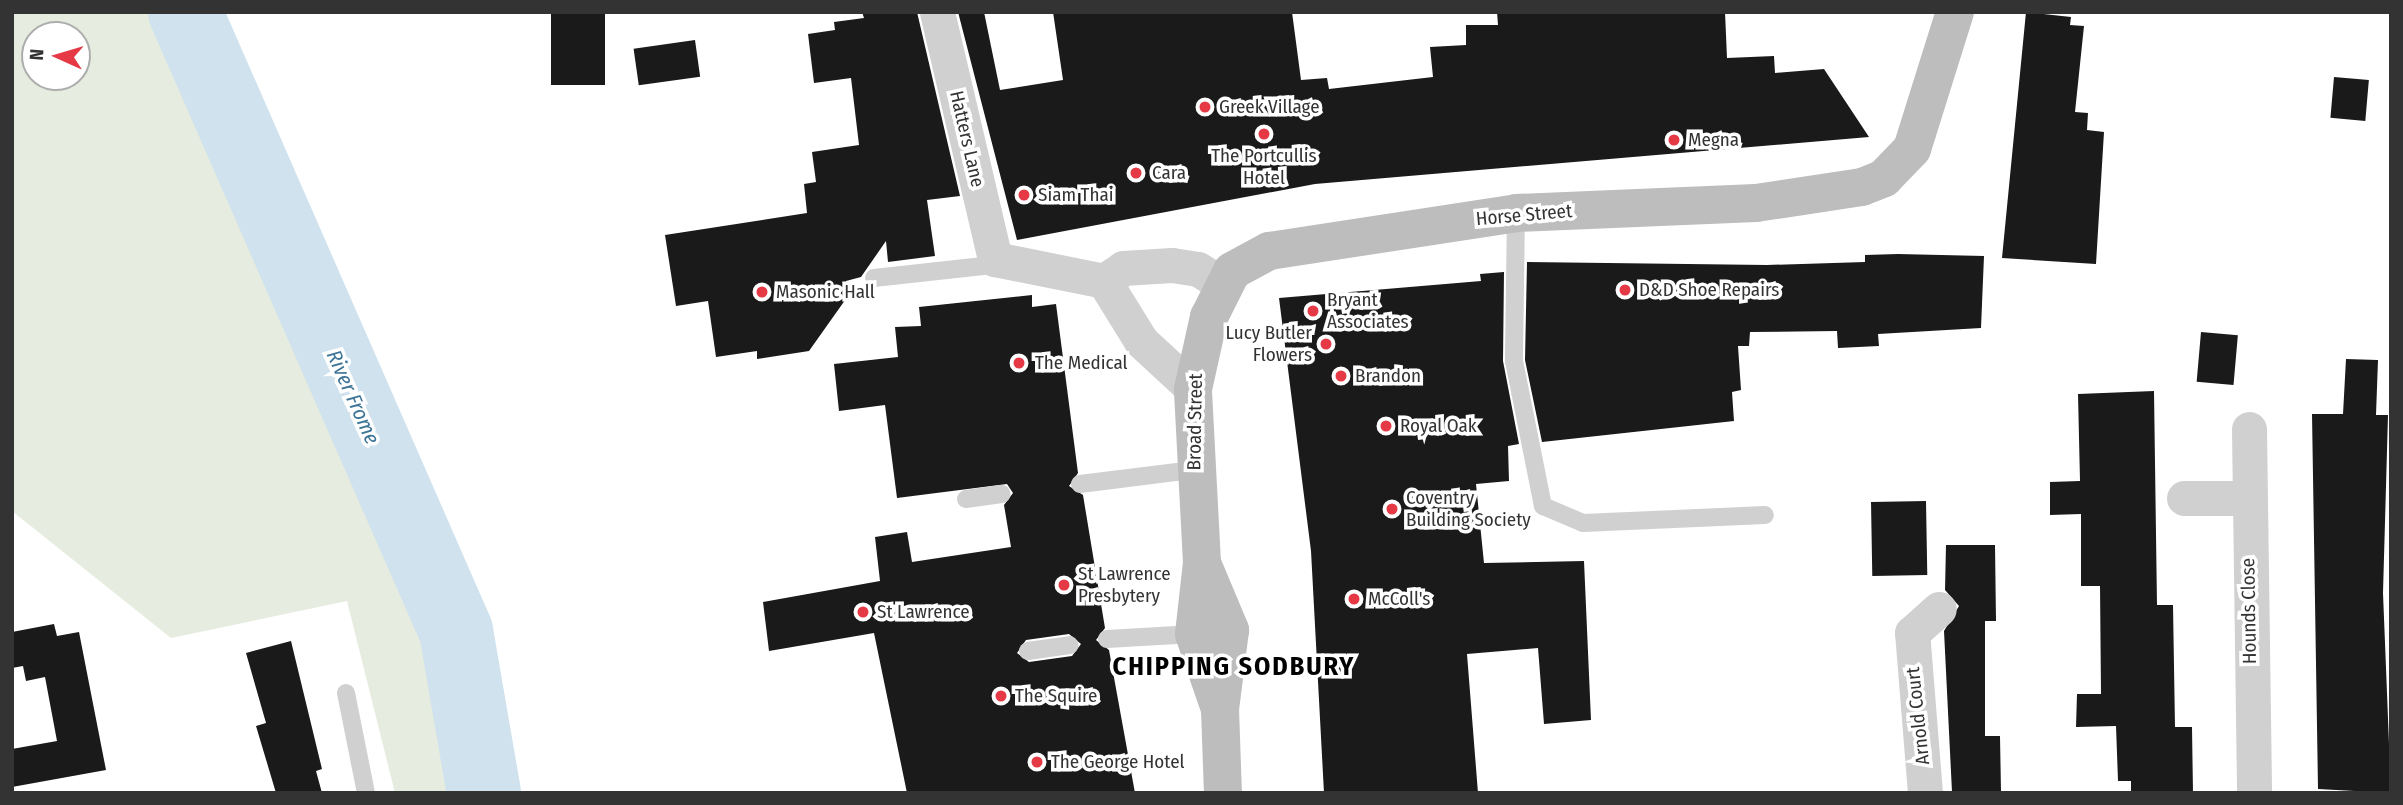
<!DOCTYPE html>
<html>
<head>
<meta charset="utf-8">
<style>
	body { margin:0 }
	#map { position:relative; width:2403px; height:805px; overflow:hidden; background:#fff; font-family:"Fira Sans Condensed",sans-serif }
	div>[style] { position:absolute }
	.green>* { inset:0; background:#e6ecdf }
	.river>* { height:74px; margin:-37px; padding:0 37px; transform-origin:37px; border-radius:37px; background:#cfe2ee }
	.building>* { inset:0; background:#1a1a1a; transform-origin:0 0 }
	.service>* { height:18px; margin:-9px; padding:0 9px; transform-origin:9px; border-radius:9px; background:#d0d0d0 }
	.minor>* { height:35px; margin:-17.5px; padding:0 17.5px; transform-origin:17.5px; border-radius:17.5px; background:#d0d0d0 }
	.secondary>* { height:38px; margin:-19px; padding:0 19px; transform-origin:19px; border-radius:19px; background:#bdbdbd }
	.dots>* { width:19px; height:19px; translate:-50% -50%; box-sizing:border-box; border:4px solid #fff; border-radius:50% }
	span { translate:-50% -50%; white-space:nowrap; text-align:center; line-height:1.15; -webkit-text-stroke:7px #fff; paint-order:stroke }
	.poi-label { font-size:19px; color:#333 }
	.left { translate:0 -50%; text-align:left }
	.right { translate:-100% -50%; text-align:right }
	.street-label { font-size:19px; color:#333 }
	.water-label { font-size:21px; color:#3f7597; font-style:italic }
	.district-label { font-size:26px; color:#000; font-weight:700; letter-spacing:2px }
	.frame { position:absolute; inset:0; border:14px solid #333; pointer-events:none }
	.north { position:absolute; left:21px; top:21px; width:70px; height:70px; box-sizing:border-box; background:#fff; border:2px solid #adadad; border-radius:50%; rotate:274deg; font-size:19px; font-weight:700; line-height:28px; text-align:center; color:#333 }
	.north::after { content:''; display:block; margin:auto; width:24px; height:32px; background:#e63946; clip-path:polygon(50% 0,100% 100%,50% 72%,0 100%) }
</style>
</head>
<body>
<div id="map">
	<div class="green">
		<i style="clip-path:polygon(evenodd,12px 12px,224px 12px,478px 615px,504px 793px,395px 793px,347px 601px,171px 638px,12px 511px,12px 12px,35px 35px,77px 35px,77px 77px,35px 77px,35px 35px)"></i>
	</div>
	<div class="river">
		<i style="left:185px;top:12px;width:676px;rotate:66.36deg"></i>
		<i style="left:456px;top:631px;width:164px;rotate:80.2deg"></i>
	</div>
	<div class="building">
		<i style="left:551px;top:12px;width:54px;height:73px"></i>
		<i style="clip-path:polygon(862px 12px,917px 12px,960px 196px,927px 200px,935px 256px,888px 262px,886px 241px,861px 277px,846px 281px,848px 296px,809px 351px,757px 359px,757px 351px,716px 357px,708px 301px,676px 306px,665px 235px,807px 213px,804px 184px,816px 182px,812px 152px,859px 145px,851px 78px,814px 83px,808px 34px,835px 30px,834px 22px,864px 18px)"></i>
		<i style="clip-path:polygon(958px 12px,984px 12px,1000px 90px,1063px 80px,1053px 12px,1292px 12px,1301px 80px,1327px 78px,1329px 89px,1433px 77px,1430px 47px,1466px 45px,1466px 25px,1498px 25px,1497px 12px,1725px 12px,1727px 58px,1774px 56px,1775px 73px,1824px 69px,1869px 137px,1315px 184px,1017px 240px)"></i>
		<i style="clip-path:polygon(2026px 12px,2071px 17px,2070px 25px,2084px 26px,2075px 112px,2088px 113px,2087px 130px,2104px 132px,2096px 264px,2002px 258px)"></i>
		<i style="left:695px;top:40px;width:37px;height:62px;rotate:82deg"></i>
		<i style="left:2334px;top:77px;width:35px;height:41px;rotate:5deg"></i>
		<i style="clip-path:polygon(1898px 254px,1984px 256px,1981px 328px,1878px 334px,1879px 346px,1838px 348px,1837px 331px,1750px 332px,1749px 346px,1738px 346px,1741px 390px,1732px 392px,1734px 421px,1542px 442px,1525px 360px,1527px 262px,1767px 265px,1865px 262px,1865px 255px)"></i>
		<i style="clip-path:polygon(1504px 272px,1503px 361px,1519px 444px,1508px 446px,1509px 481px,1476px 484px,1484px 563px,1584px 561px,1591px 720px,1544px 724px,1538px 648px,1467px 654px,1478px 793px,1324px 793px,1311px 551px,1279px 298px,1481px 281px,1480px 274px)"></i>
		<i style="clip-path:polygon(evenodd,1032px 295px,1032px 307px,1056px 304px,1078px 473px,1069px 486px,1083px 495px,1105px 628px,1096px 640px,1109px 650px,1135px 793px,907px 793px,874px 633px,769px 651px,763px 602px,880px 581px,875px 537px,907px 532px,912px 562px,1011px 547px,1004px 505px,1013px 493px,1007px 484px,897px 498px,885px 405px,839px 411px,834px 364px,898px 357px,895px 327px,921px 326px,919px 307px,1032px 295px,1069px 634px,1081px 644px,1072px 656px,1029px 662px,1017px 653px,1026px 640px,1069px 634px)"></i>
		<i style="left:2201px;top:332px;width:37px;height:50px;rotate:5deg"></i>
		<i style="clip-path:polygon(2346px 359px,2378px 360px,2376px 415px,2388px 415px,2383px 593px,2391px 793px,2318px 789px,2312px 414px,2343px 414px)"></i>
		<i style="clip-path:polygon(2154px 391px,2157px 605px,2173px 605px,2175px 727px,2192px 727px,2193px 793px,2131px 793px,2131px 781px,2118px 781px,2116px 726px,2076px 727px,2077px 694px,2101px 694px,2100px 586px,2081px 586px,2081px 514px,2050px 515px,2050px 482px,2080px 481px,2078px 394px)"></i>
		<i style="left:1926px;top:501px;width:74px;height:55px;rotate:89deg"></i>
		<i style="clip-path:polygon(1946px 545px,1995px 545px,1996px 621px,1985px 621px,1985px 736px,2000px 736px,2001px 791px,1952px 792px,1944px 631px,1959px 606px,1945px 590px)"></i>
		<i style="clip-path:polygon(54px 624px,57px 636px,79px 632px,106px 770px,12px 787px,12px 749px,57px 741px,45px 677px,26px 681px,23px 666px,12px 668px,12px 632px)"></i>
		<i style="clip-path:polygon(291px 641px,322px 769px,316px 771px,322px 793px,276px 793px,256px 726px,266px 723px,246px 653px)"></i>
	</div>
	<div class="service">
		<i style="left:1516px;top:213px;width:148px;rotate:90.8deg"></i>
		<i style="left:1514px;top:361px;width:148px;rotate:78.7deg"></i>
		<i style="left:1543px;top:506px;width:43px;rotate:23deg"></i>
		<i style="left:1583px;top:523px;width:182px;rotate:-2.5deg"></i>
		<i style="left:874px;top:278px;width:128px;rotate:-6.3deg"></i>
		<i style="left:1080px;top:484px;width:114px;rotate:-7.1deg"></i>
		<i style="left:966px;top:499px;width:36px;rotate:-8deg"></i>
		<i style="left:1107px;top:639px;width:87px;rotate:-3.3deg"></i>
		<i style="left:1028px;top:651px;width:42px;rotate:-8.1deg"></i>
		<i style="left:346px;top:693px;width:102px;rotate:78.7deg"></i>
	</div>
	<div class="minor">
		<i style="left:937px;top:12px;width:254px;rotate:76.8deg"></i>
		<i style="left:995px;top:259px;width:111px;rotate:11.4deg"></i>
		<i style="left:1104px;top:281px;width:23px;rotate:-34deg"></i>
		<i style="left:1123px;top:268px;width:49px;rotate:-3.5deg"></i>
		<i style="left:1172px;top:265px;width:26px;rotate:9deg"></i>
		<i style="left:1198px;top:269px;width:28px;rotate:32deg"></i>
		<i style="left:1104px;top:281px;width:70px;rotate:58.3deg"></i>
		<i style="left:1141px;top:341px;width:71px;rotate:42.7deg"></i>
		<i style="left:2249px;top:429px;width:364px;rotate:89.2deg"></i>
		<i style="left:2184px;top:498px;width:63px"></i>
		<i style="left:1925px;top:793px;width:161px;rotate:-94.6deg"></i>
		<i style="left:1912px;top:633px;width:36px;rotate:-42deg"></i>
	</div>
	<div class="secondary">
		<i style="left:1202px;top:563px;width:73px;rotate:67.3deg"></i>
		<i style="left:1230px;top:630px;width:80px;rotate:97.2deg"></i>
		<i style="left:1220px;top:709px;width:84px;rotate:88deg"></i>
		<i style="left:1220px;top:709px;width:79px;rotate:-109.1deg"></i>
		<i style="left:1194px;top:634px;width:71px;rotate:-83.6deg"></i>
		<i style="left:1202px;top:563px;width:174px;rotate:-93deg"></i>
		<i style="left:1193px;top:389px;width:74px;rotate:-77.5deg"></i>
		<i style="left:1209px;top:317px;width:51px;rotate:-63.4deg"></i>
		<i style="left:1232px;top:271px;width:42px;rotate:-28.4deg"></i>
		<i style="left:1269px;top:251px;width:250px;rotate:-8.7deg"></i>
		<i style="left:1516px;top:213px;width:240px;rotate:-2.4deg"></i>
		<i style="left:1756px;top:203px;width:107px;rotate:-8.6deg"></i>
		<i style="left:1862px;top:187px;width:24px;rotate:-22deg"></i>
		<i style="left:1884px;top:178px;width:40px;rotate:-46deg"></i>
		<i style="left:1912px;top:149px;width:144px;rotate:-72.6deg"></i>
	</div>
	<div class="dots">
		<i style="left:1205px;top:107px;background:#e63946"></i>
		<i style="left:1264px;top:134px;background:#e63946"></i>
		<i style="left:1674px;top:140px;background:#e63946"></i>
		<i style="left:1136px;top:173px;background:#e63946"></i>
		<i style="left:1024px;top:195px;background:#e63946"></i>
		<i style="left:1625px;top:290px;background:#e63946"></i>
		<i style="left:762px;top:292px;background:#e63946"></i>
		<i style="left:1313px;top:311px;background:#e63946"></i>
		<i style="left:1326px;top:344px;background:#e63946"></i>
		<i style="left:1019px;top:363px;background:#e63946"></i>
		<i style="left:1341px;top:376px;background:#e63946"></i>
		<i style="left:1386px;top:426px;background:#e63946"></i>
		<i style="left:1392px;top:509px;background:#e63946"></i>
		<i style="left:1064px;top:585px;background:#e63946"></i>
		<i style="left:1354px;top:599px;background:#e63946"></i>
		<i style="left:863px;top:612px;background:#e63946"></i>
		<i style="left:1001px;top:696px;background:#e63946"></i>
		<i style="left:1037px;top:762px;background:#e63946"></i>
	</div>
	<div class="poi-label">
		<span class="left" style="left:1219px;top:107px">Greek Village</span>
		<span class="left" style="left:1688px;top:140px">Megna</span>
		<span style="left:1264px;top:167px">The Portcullis<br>Hotel</span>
		<span class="left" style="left:1152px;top:173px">Cara</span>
		<span class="left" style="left:1038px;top:195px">Siam Thai</span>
		<span class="left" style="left:1639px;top:290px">D&amp;D Shoe Repairs</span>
		<span class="left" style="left:776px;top:292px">Masonic Hall</span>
		<span class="left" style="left:1327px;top:311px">Bryant<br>Associates</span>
		<span class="right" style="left:1312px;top:344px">Lucy Butler<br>Flowers</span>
		<span class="left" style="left:1035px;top:363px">The Medical</span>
		<span class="left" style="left:1355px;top:376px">Brandon</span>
		<span class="left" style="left:1400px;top:426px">Royal Oak</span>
		<span class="left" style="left:1406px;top:509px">Coventry<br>Building Society</span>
		<span class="left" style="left:1078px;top:585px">St Lawrence<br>Presbytery</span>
		<span class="left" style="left:1368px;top:599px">McColl's</span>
		<span class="left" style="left:877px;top:612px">St Lawrence</span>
		<span class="left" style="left:1015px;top:696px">The Squire</span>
		<span class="left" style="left:1051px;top:762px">The George Hotel</span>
	</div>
	<div class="street-label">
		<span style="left:967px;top:139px;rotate:77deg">Hatters Lane</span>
		<span style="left:1524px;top:215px;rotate:-5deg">Horse Street</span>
		<span style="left:1195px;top:422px;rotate:-89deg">Broad Street</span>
		<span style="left:2249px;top:611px;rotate:-91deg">Hounds Close</span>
		<span style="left:1918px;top:716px;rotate:-96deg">Arnold Court</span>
	</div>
	<div class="water-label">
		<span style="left:353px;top:397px;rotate:66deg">River Frome</span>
	</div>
	<div class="district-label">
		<span style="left:1234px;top:667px">CHIPPING SODBURY</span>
	</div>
	<div class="frame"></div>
	<div class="north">N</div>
</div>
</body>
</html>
